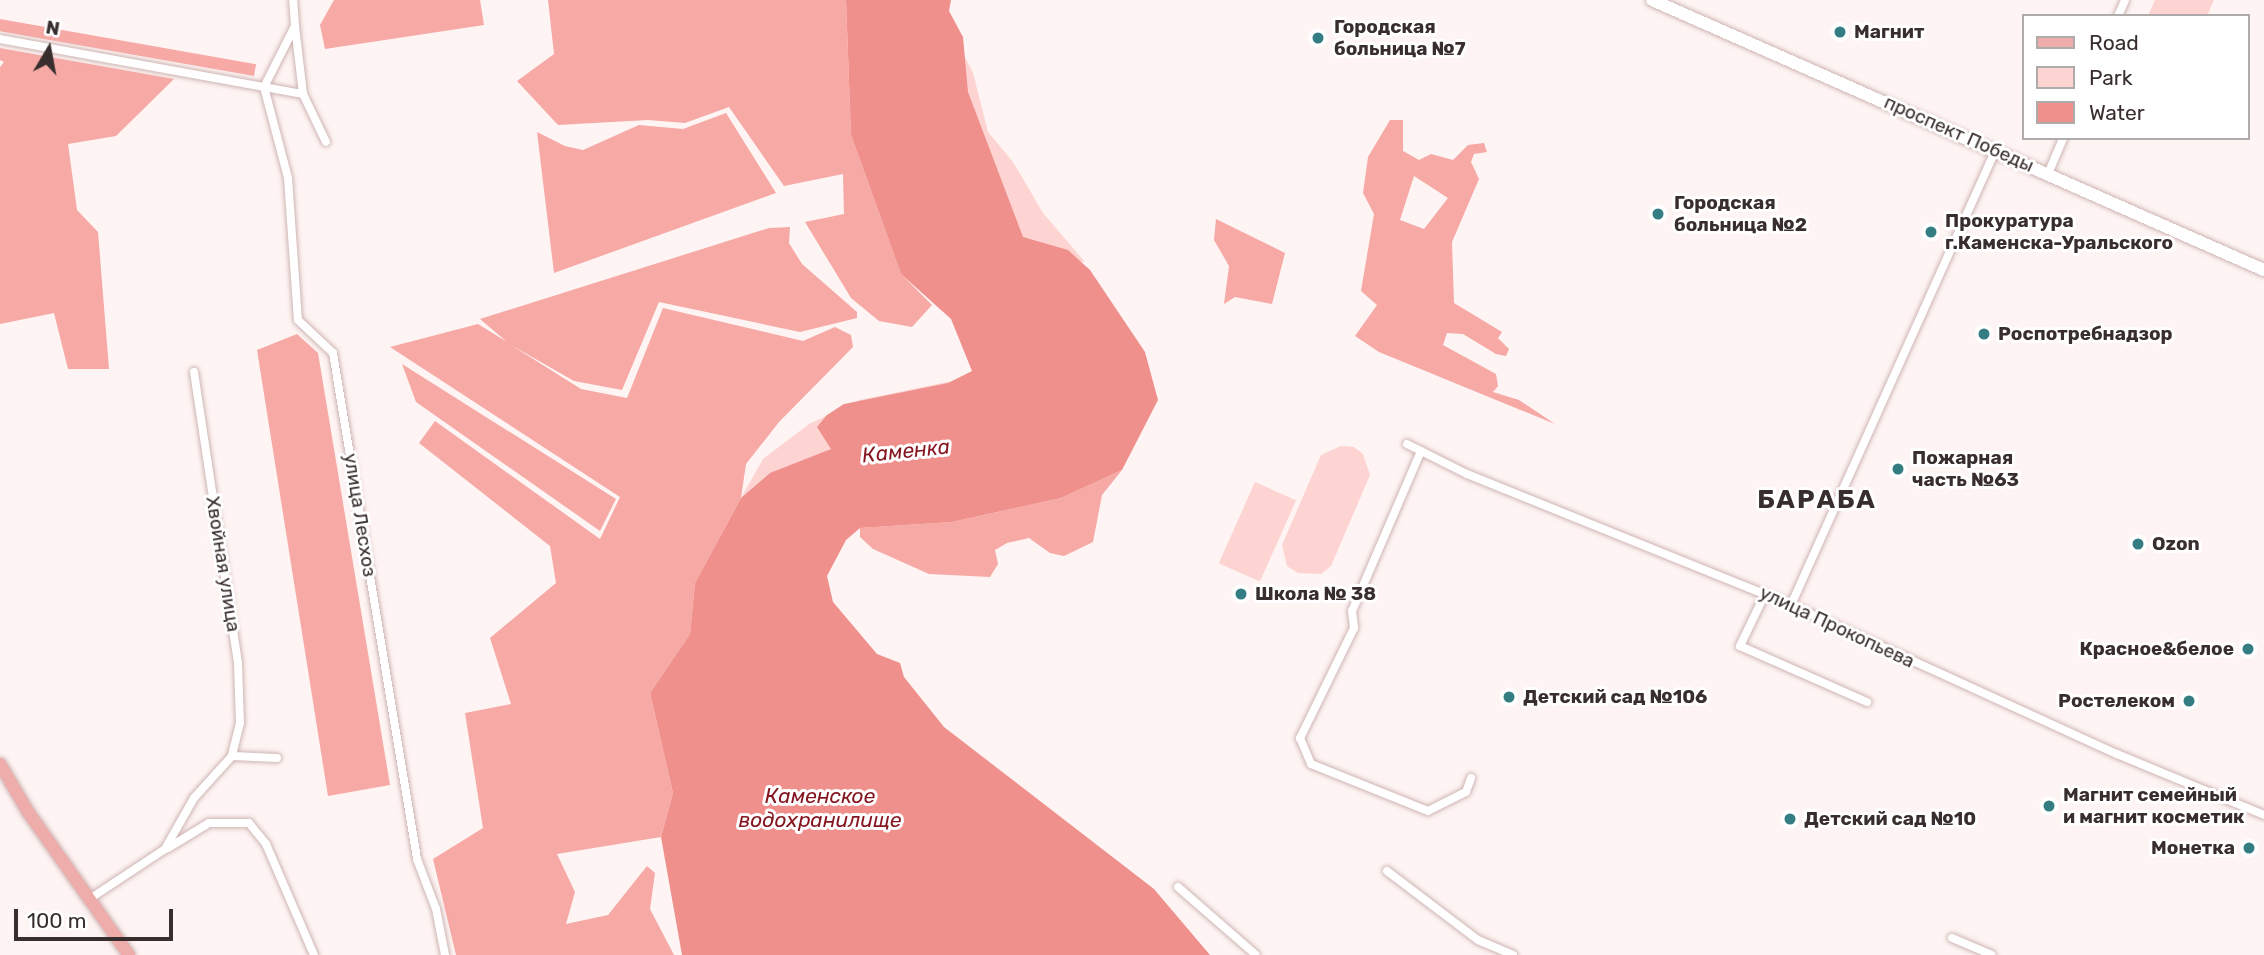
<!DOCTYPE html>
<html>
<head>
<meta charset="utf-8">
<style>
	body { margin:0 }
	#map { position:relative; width:2264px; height:955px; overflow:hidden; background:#fef4f3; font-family:Rubik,sans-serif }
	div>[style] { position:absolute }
	.green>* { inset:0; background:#fdd4d1; transform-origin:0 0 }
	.forest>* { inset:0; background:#f7a9a5; transform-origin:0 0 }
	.water>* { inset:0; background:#ef908c }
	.roads { filter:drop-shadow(0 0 2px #ceb5b3) drop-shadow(0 0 2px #ceb5b3) }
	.street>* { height:8px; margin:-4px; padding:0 4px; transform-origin:4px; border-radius:4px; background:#fff }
	.secondary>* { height:12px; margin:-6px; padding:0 6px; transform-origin:6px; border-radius:6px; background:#fff }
	.primary>* { height:12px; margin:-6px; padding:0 6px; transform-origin:6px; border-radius:6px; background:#eeacab }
	.dots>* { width:19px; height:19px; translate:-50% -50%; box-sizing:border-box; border:4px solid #fff; border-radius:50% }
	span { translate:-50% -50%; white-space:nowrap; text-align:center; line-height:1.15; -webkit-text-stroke:6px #fff; paint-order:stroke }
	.poi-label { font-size:19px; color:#382e2d; font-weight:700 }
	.left { translate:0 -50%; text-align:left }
	.right { translate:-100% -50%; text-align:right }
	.street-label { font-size:19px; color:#382e2d }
	.water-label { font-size:21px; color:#85151f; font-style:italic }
	.district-label { font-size:26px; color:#382e2d; font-weight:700; letter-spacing:2px }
	.legend { position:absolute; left:2022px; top:14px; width:228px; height:126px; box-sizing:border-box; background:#fff; border:2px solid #afabab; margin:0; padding:9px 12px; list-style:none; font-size:21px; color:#382e2d }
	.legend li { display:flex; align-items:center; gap:14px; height:35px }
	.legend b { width:35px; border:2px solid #afabab }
	.north { position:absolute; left:14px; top:14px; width:70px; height:70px; -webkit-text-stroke:5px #fff; paint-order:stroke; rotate:10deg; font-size:19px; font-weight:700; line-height:28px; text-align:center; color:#382e2d }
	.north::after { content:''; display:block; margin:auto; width:24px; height:32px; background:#382e2d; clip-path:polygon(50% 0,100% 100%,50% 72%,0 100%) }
	.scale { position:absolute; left:14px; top:909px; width:159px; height:32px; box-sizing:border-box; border:4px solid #382e2d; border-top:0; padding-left:9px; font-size:21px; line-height:24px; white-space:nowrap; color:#382e2d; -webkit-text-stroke:5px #fff; paint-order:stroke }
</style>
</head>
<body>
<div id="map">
	<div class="green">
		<i style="clip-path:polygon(2155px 0,2214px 0,2207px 16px,2148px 16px)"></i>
		<i style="clip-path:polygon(958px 43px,973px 73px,988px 132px,1013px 162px,1043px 213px,1085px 262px,1026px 255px,966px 105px)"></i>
		<i style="clip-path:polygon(952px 381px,832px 448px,741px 498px,763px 459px,809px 424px,860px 400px)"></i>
		<i style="clip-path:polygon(1341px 446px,1354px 447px,1363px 454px,1370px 475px,1331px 566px,1321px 574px,1298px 573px,1287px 566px,1282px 545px,1321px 455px)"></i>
		<i style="left:1255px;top:482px;width:45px;height:89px;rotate:24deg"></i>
	</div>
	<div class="forest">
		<i style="clip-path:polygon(334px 0,480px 0,484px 25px,325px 49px,320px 25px)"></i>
		<i style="clip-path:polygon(548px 0,846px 0,851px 135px,901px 274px,932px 305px,912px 327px,879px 321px,851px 298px,805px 222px,844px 214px,843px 174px,784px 186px,729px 107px,685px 123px,648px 120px,558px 125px,517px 81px,554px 54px)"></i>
		<i style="left:0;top:19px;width:260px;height:12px;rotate:10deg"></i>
		<i style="clip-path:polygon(0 48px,174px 79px,116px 136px,68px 144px,77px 210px,98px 232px,109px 369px,68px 369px,54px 313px,0 324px,0 67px,4px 62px,0 60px)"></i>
		<i style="clip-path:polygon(726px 113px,776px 193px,554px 273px,537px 132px,565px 146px,583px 150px,639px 125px,683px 129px)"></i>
		<i style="clip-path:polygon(evenodd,1390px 120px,1403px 120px,1403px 151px,1419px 160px,1431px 154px,1453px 160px,1468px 145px,1484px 143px,1487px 152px,1474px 154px,1471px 162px,1479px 179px,1452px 242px,1454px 303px,1502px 332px,1498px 338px,1509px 349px,1506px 356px,1496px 354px,1463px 334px,1447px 333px,1443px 345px,1496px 374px,1498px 386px,1493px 392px,1519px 400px,1555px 424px,1379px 352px,1355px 336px,1377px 305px,1361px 291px,1374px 214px,1363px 193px,1368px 157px,1390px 120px,1414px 176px,1448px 198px,1424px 229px,1400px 220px,1414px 176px)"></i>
		<i style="clip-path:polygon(1216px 219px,1285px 253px,1272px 304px,1235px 297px,1224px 304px,1229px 266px,1214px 240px)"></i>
		<i style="clip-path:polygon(790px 227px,789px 243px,802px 264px,857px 312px,857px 318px,800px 332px,659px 302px,622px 390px,574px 381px,511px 345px,581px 389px,627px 398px,663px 308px,803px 341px,835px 327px,851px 335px,853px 347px,779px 422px,746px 464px,741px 498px,695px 583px,690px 634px,650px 693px,673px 793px,661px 837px,557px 854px,575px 892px,566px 924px,608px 915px,647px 866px,655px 873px,650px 909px,674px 955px,456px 955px,433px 859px,483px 828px,465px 713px,511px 704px,490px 638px,556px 583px,550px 546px,419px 443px,435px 421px,600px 539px,620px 497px,390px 347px,478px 324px,507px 342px,480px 319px,769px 228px)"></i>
		<i style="clip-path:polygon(297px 334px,318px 353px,390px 785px,328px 796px,257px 350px)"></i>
		<i style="clip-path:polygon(402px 364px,616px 499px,600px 531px,416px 402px)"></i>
		<i style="clip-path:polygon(1122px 470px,1102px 495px,1093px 542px,1064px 556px,1050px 553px,1029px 538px,1007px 543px,995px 550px,998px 564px,990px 577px,929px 574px,873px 549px,860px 537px,860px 528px,952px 522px,1061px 498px)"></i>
	</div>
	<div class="water">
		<i style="clip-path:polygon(846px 0,951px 0,949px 11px,963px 37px,968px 92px,1023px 237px,1068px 250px,1090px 270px,1145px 352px,1158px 400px,1122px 470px,1061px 498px,952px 522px,860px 528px,846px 540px,827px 576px,833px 602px,877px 654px,900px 663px,904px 677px,944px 727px,1154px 889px,1210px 955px,682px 955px,661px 837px,673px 793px,650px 693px,690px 634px,695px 583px,741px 498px,770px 473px,831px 449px,817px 427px,827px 415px,844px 404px,948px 383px,972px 371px,951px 319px,901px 274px,851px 135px)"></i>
	</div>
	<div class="roads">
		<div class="street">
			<i style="left:2118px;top:16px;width:17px;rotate:-66deg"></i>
			<i style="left:0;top:39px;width:308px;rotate:10.3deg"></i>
			<i style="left:303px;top:94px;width:68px;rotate:-96.7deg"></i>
			<i style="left:264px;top:87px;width:94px;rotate:75.2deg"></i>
			<i style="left:288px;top:178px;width:142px;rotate:86deg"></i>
			<i style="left:298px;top:320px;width:48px;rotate:43.3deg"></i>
			<i style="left:333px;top:353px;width:513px;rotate:80.57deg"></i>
			<i style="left:417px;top:859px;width:53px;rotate:69.2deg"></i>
			<i style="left:436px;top:909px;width:47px;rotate:78.9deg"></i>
			<i style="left:264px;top:87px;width:68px;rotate:-63.1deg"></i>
			<i style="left:295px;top:26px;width:26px;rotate:-94deg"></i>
			<i style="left:303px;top:94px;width:53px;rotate:64.4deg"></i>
			<i style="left:2048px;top:174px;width:39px;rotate:-67deg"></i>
			<i style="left:194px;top:372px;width:294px;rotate:81.4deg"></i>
			<i style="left:238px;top:663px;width:60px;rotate:88.1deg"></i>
			<i style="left:240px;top:723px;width:34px;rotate:104deg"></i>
			<i style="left:1407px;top:444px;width:67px;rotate:26.6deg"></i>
			<i style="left:1467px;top:474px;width:349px;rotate:22deg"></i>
			<i style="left:1791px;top:605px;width:358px;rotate:24.6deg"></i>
			<i style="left:2117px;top:754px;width:159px;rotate:22.5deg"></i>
			<i style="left:1421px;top:451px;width:174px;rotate:113.3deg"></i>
			<i style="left:1352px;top:611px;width:17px;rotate:83deg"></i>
			<i style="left:1354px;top:628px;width:123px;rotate:116.1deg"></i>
			<i style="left:1300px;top:738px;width:28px;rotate:67deg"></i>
			<i style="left:1311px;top:764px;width:126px;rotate:21.9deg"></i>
			<i style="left:1428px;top:811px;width:42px;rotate:-26.6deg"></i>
			<i style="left:1466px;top:792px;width:15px;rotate:-70deg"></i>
			<i style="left:1765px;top:594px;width:58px;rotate:115.7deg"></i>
			<i style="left:1740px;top:646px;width:139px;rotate:23.8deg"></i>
			<i style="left:1791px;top:605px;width:497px;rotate:-65.8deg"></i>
			<i style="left:168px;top:848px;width:48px;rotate:-31.4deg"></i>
			<i style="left:209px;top:823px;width:40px"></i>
			<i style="left:249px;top:823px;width:27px;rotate:51deg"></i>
			<i style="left:266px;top:844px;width:121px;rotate:66.6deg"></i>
			<i style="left:1387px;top:871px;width:114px;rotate:37.2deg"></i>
			<i style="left:1478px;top:940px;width:38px;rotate:23deg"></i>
			<i style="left:1178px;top:887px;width:103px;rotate:41.1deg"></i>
			<i style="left:88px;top:900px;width:92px;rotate:-33.5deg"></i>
			<i style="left:165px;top:849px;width:59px;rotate:-60.4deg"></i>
			<i style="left:194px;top:798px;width:57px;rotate:-47.9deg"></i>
			<i style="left:232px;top:756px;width:45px;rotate:2.5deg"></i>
			<i style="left:1952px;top:938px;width:43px;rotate:23deg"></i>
		</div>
		<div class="secondary">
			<i style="left:1652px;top:0;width:669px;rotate:23.81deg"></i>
		</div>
		<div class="primary">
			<i style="left:0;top:764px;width:56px;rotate:59.7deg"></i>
			<i style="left:28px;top:812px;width:175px;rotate:54.8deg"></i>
		</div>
	</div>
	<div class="dots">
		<i style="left:1840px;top:32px;background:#347d83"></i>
		<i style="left:1318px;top:38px;background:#347d83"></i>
		<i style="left:1658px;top:214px;background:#347d83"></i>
		<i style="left:1931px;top:232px;background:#347d83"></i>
		<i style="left:1984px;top:334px;background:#347d83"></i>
		<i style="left:1898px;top:469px;background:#347d83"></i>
		<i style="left:2138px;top:544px;background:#347d83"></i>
		<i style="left:1241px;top:594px;background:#347d83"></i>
		<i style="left:2248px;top:649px;background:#347d83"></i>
		<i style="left:1509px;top:697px;background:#347d83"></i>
		<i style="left:2189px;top:701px;background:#347d83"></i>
		<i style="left:2049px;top:806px;background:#347d83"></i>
		<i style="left:1790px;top:819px;background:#347d83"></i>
		<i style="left:2249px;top:848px;background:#347d83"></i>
	</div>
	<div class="poi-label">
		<span class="left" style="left:1334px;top:38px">Городская<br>больница №7</span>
		<span class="left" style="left:1854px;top:32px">Магнит</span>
		<span class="left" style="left:1674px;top:214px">Городская<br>больница №2</span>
		<span class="left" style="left:1945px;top:232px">Прокуратура<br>г.Каменска-Уральского</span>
		<span class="left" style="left:1998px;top:334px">Роспотребнадзор</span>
		<span class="left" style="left:1912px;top:469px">Пожарная<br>часть №63</span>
		<span class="left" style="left:2152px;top:544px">Ozon</span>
		<span class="left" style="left:1255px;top:594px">Школа № 38</span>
		<span class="right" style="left:2234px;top:649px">Красное&amp;белое</span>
		<span class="left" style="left:1523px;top:697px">Детский сад №106</span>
		<span class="right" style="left:2175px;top:701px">Ростелеком</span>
		<span class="left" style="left:2063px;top:806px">Магнит семейный<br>и магнит косметик</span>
		<span class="left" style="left:1804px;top:819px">Детский сад №10</span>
		<span class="right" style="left:2235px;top:848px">Монетка</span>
	</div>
	<div class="street-label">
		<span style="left:1959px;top:134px;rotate:24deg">проспект Победы</span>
		<span style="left:360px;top:515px;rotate:81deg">улица Лесхоз</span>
		<span style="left:223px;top:564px;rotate:81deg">Хвойная улица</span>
		<span style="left:1837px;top:627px;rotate:25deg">улица Прокопьева</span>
	</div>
	<div class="water-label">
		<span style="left:906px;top:451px;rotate:-6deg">Каменка</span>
		<span style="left:820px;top:808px">Каменское<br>водохранилище</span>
	</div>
	<div class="district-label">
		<span style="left:1817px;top:500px">БАРАБА</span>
	</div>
	<ul class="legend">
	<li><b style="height:9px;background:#eeacab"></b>Road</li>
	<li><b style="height:19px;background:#fdd4d1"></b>Park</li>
	<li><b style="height:19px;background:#ef908c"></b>Water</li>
	</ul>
	<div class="north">N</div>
	<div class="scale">100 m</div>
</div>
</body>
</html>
